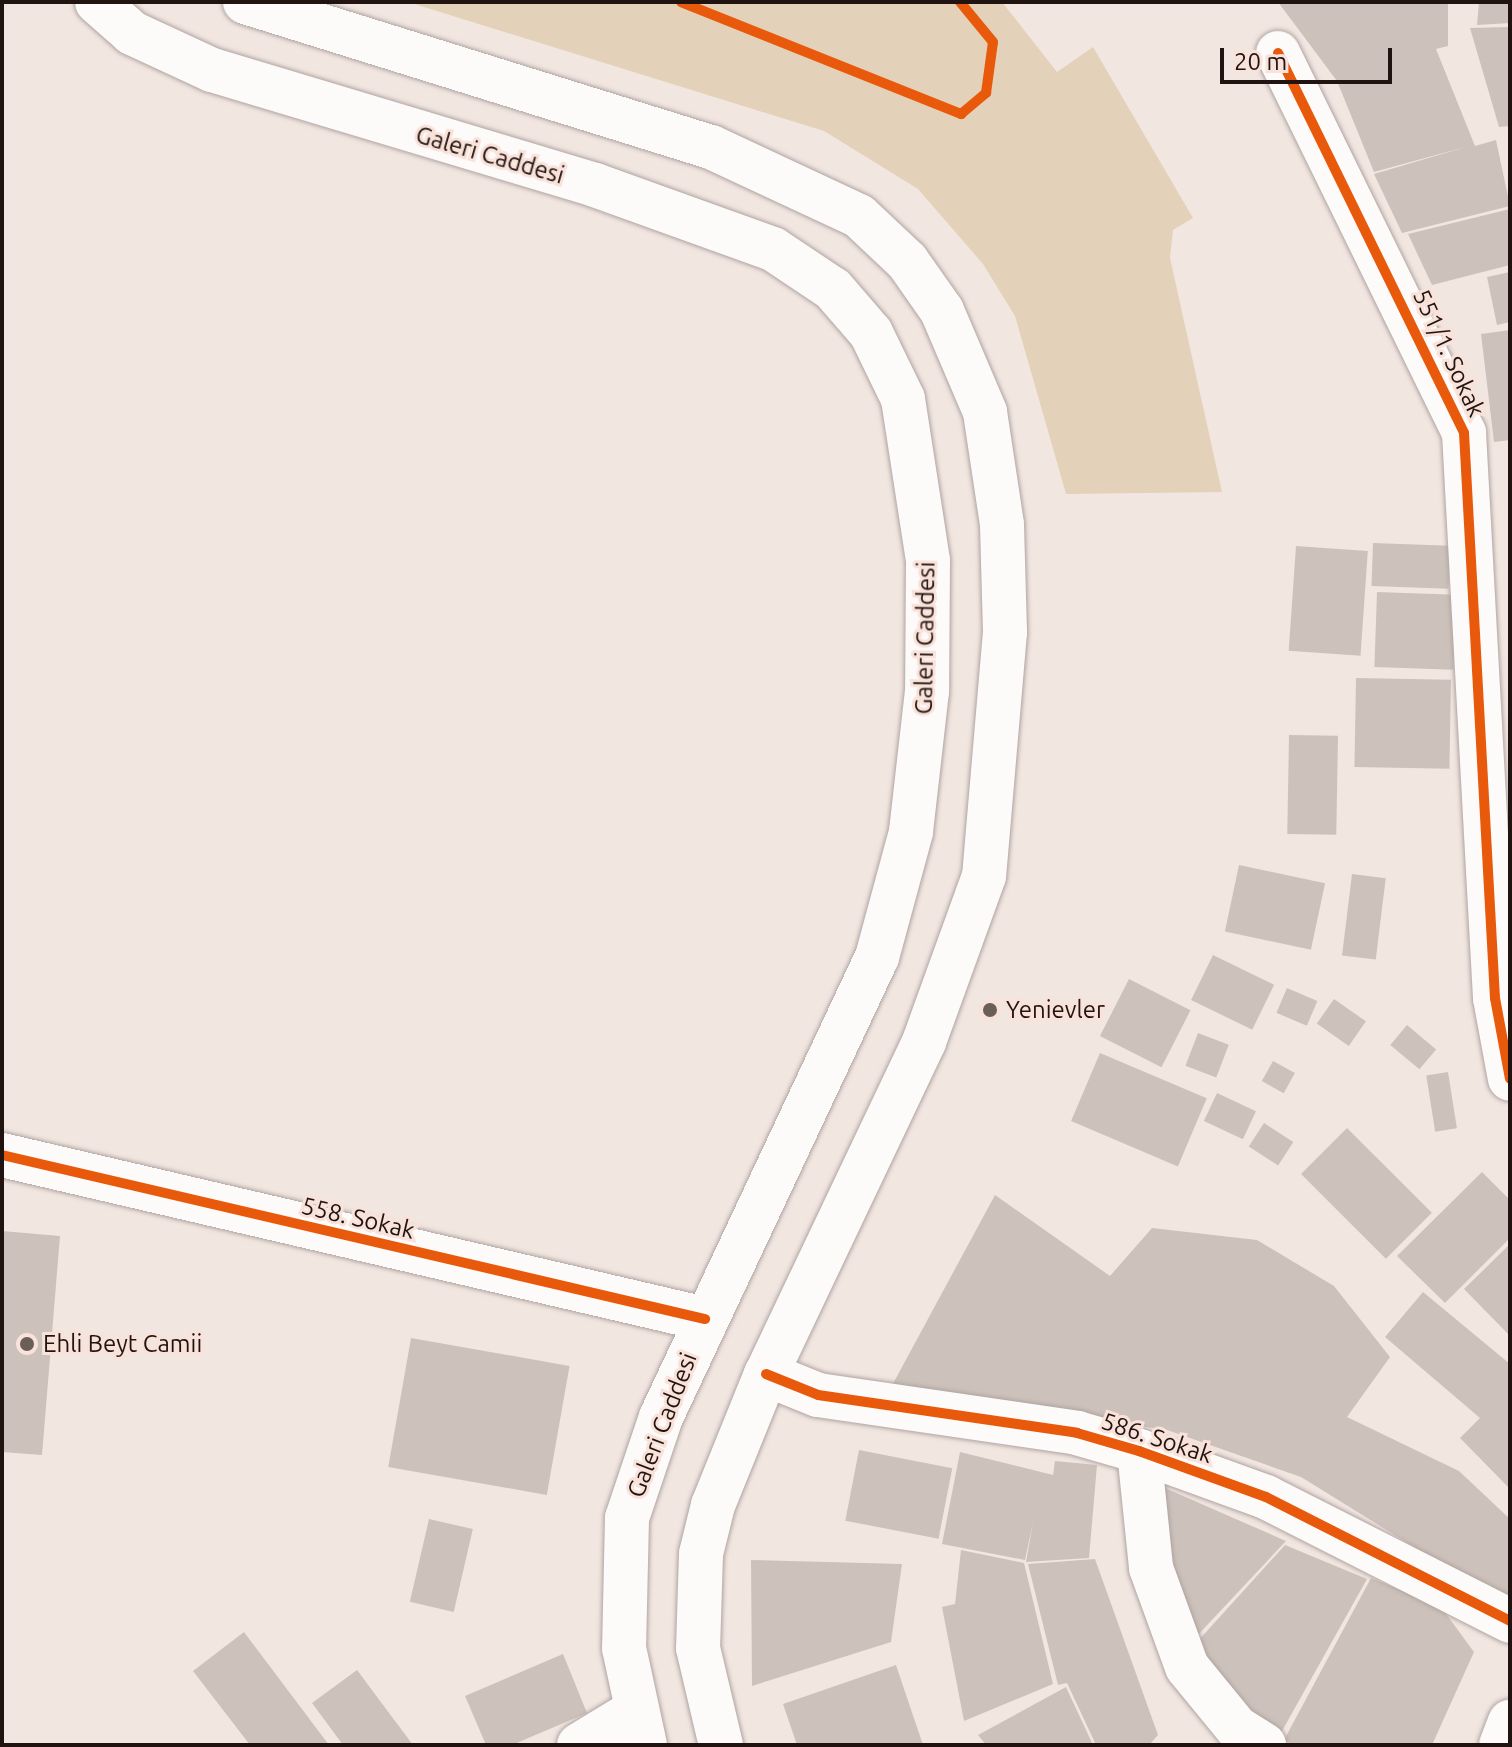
<!DOCTYPE html>
<html>
<head>
<meta charset="utf-8">
<style>
	body { margin:0 }
	#map { position:relative; width:1512px; height:1747px; overflow:hidden; background:#f2e6e1; font-family:Ubuntu,sans-serif }
	div>[style] { position:absolute }
	.green>* { inset:0; background:#e3d1b9 }
	.building>* { inset:0; background:#cdc2bb; transform-origin:0 0 }
	.roads { filter:drop-shadow(0 0 2px #afa4a0) drop-shadow(0 0 2px #afa4a0) }
	.minor>* { height:44px; margin:-22px; padding:0 22px; transform-origin:22px; border-radius:22px; background:#fdfbfa }
	.major>* { height:44px; margin:-22px; padding:0 22px; transform-origin:22px; border-radius:22px; background:#fdfbfa }
	.cycleway>* { height:10px; margin:-5px; padding:0 5px; transform-origin:5px; border-radius:5px; background:#e8590c }
	.dots>* { width:22px; height:22px; translate:-50% -50%; box-sizing:border-box; border:4px solid #f9e2da; border-radius:50% }
	span { translate:-50% -50%; white-space:nowrap; text-align:center; line-height:1.15; -webkit-text-stroke:6px #f9e2da; paint-order:stroke }
	.street-label { font-size:24px; color:#211410 }
	.poi-label { font-size:24px; color:#211410 }
	.left { translate:0 -50%; text-align:left }
	.frame { position:absolute; inset:0; border:4px solid #211410; pointer-events:none }
	.scale { position:absolute; left:1220px; top:48px; width:172px; height:36px; box-sizing:border-box; border:4px solid #211410; border-top:0; padding-left:10px; font-size:24px; line-height:28px; white-space:nowrap; color:#211410; -webkit-text-stroke:6px #f9e2da; paint-order:stroke }
</style>
</head>
<body>
<div id="map">
	<div class="green">
		<i style="clip-path:polygon(408px 2px,1002px 2px,1057px 72px,1093px 47px,1193px 218px,1173px 230px,1170px 258px,1222px 492px,1066px 494px,1015px 316px,983px 264px,918px 189px,824px 131px)"></i>
	</div>
	<div class="building">
		<i style="clip-path:polygon(1278px 2px,1448px 2px,1448px 46px,1436px 49px,1475px 146px,1496px 140px,1510px 206px,1402px 233px,1374px 174px,1469px 146px,1374px 172px,1337px 81px)"></i>
		<i style="clip-path:polygon(1479px 2px,1510px 2px,1510px 23px,1477px 25px)"></i>
		<i style="clip-path:polygon(1510px 27px,1510px 126px,1499px 127px,1470px 28px)"></i>
		<i style="clip-path:polygon(1510px 209px,1510px 265px,1432px 285px,1408px 234px)"></i>
		<i style="clip-path:polygon(1510px 272px,1510px 322px,1497px 325px,1487px 277px)"></i>
		<i style="clip-path:polygon(1510px 330px,1510px 440px,1494px 442px,1481px 334px)"></i>
		<i style="left:1373px;top:543px;width:77px;height:43px;rotate:2deg"></i>
		<i style="left:1296px;top:546px;width:72px;height:105px;rotate:4deg"></i>
		<i style="left:1377px;top:592px;width:79px;height:75px;rotate:2deg"></i>
		<i style="left:1356px;top:678px;width:95px;height:89px;rotate:1deg"></i>
		<i style="left:1289px;top:735px;width:49px;height:99px;rotate:1deg"></i>
		<i style="left:1239px;top:865px;width:88px;height:68px;rotate:12deg"></i>
		<i style="left:1352px;top:874px;width:34px;height:82px;rotate:7deg"></i>
		<i style="left:1213px;top:955px;width:68px;height:50px;rotate:26deg"></i>
		<i style="left:1129px;top:979px;width:69px;height:64px;rotate:27deg"></i>
		<i style="left:1287px;top:988px;width:33px;height:27px;rotate:23deg"></i>
		<i style="left:1334px;top:999px;width:39px;height:30px;rotate:35deg"></i>
		<i style="left:1407px;top:1025px;width:38px;height:26px;rotate:40deg"></i>
		<i style="left:1198px;top:1033px;width:33px;height:35px;rotate:21deg"></i>
		<i style="left:1100px;top:1053px;width:116px;height:74px;rotate:23deg"></i>
		<i style="left:1273px;top:1061px;width:25px;height:23px;rotate:29deg"></i>
		<i style="left:1448px;top:1072px;width:57px;height:22px;rotate:81deg"></i>
		<i style="left:1217px;top:1093px;width:43px;height:31px;rotate:25deg"></i>
		<i style="left:1264px;top:1123px;width:35px;height:28px;rotate:33deg"></i>
		<i style="left:1347px;top:1128px;width:120px;height:65px;rotate:45deg"></i>
		<i style="clip-path:polygon(1482px 1172px,1510px 1200px,1510px 1238px,1445px 1303px,1397px 1256px)"></i>
		<i style="clip-path:polygon(995px 1195px,1110px 1276px,1152px 1228px,1257px 1240px,1334px 1286px,1390px 1357px,1347px 1417px,1459px 1471px,1510px 1519px,1510px 1592px,1503px 1602px,1301px 1477px,1167px 1430px,889px 1391px)"></i>
		<i style="clip-path:polygon(2px 1231px,60px 1236px,42px 1455px,2px 1452px)"></i>
		<i style="clip-path:polygon(1510px 1244px,1510px 1336px,1464px 1289px)"></i>
		<i style="clip-path:polygon(1423px 1292px,1510px 1364px,1510px 1489px,1460px 1438px,1480px 1418px,1385px 1337px)"></i>
		<i style="left:411px;top:1338px;width:161px;height:131px;rotate:10deg"></i>
		<i style="left:859px;top:1450px;width:95px;height:72px;rotate:11deg"></i>
		<i style="clip-path:polygon(960px 1452px,1053px 1475px,1055px 1461px,1097px 1465px,1089px 1558px,1026px 1562px,1033px 1522px,1025px 1560px,942px 1544px)"></i>
		<i style="clip-path:polygon(1165px 1488px,1286px 1541px,1195px 1638px,1172px 1588px)"></i>
		<i style="left:429px;top:1519px;width:45px;height:85px;rotate:13deg"></i>
		<i style="clip-path:polygon(1285px 1545px,1367px 1579px,1277px 1740px,1231px 1696px,1197px 1642px)"></i>
		<i style="clip-path:polygon(961px 1550px,1024px 1563px,1053px 1684px,964px 1721px,942px 1607px,955px 1604px)"></i>
		<i style="clip-path:polygon(1095px 1559px,1158px 1735px,1149px 1745px,1096px 1745px,1067px 1683px,1058px 1685px,1028px 1564px)"></i>
		<i style="clip-path:polygon(751px 1560px,902px 1564px,891px 1642px,752px 1686px)"></i>
		<i style="clip-path:polygon(1371px 1578px,1441px 1607px,1474px 1652px,1432px 1745px,1294px 1745px,1284px 1740px)"></i>
		<i style="clip-path:polygon(244px 1632px,329px 1745px,250px 1745px,193px 1671px)"></i>
		<i style="clip-path:polygon(563px 1654px,587px 1713px,512px 1745px,486px 1745px,465px 1696px)"></i>
		<i style="clip-path:polygon(896px 1665px,923px 1745px,797px 1745px,783px 1704px)"></i>
		<i style="clip-path:polygon(357px 1670px,413px 1745px,343px 1745px,312px 1703px)"></i>
		<i style="clip-path:polygon(1066px 1687px,1093px 1745px,986px 1745px,978px 1735px)"></i>
	</div>
	<div class="roads">
		<div class="minor">
			<i style="left:1278px;top:53px;width:423px;rotate:63.9deg"></i>
			<i style="left:1464px;top:433px;width:566px;rotate:86.86deg"></i>
			<i style="left:1495px;top:998px;width:82px;rotate:79.5deg"></i>
			<i style="left:2px;top:1155px;width:722px;rotate:13.13deg"></i>
			<i style="left:766px;top:1374px;width:56px;rotate:22deg"></i>
			<i style="left:818px;top:1395px;width:262px;rotate:8.3deg"></i>
			<i style="left:1077px;top:1433px;width:65px;rotate:16.2deg"></i>
			<i style="left:1139px;top:1451px;width:135px;rotate:19.9deg"></i>
			<i style="left:1266px;top:1497px;width:274px;rotate:26.9deg"></i>
			<i style="left:1139px;top:1451px;width:118px;rotate:84.1deg"></i>
			<i style="left:1151px;top:1568px;width:105px;rotate:70deg"></i>
			<i style="left:1187px;top:1667px;width:79px;rotate:50.7deg"></i>
			<i style="left:1237px;top:1728px;width:32px;rotate:32deg"></i>
			<i style="left:579px;top:1745px;width:66px;rotate:-31.3deg"></i>
			<i style="left:1501px;top:1745px;width:25px;rotate:-69deg"></i>
		</div>
		<div class="major">
			<i style="left:97px;top:2px;width:47px;rotate:41.5deg"></i>
			<i style="left:132px;top:33px;width:88px;rotate:24.8deg"></i>
			<i style="left:212px;top:70px;width:400px;rotate:16.7deg"></i>
			<i style="left:595px;top:185px;width:189px;rotate:19.8deg"></i>
			<i style="left:773px;top:249px;width:72px;rotate:33.7deg"></i>
			<i style="left:833px;top:289px;width:58px;rotate:49.2deg"></i>
			<i style="left:871px;top:333px;width:73px;rotate:64.1deg"></i>
			<i style="left:903px;top:399px;width:164px;rotate:81.2deg"></i>
			<i style="left:928px;top:561px;width:130px;rotate:90.4deg"></i>
			<i style="left:927px;top:691px;width:142px;rotate:96.5deg"></i>
			<i style="left:911px;top:832px;width:130px;rotate:105.2deg"></i>
			<i style="left:877px;top:957px;width:508px;rotate:115.15deg"></i>
			<i style="left:661px;top:1417px;width:107px;rotate:108.6deg"></i>
			<i style="left:627px;top:1518px;width:130px;rotate:91.3deg"></i>
			<i style="left:624px;top:1648px;width:99px;rotate:77.8deg"></i>
			<i style="left:245px;top:2px;width:488px;rotate:17.3deg"></i>
			<i style="left:711px;top:147px;width:163px;rotate:25deg"></i>
			<i style="left:859px;top:216px;width:66px;rotate:43.2deg"></i>
			<i style="left:907px;top:261px;width:61px;rotate:55deg"></i>
			<i style="left:942px;top:311px;width:110px;rotate:66.9deg"></i>
			<i style="left:985px;top:412px;width:114px;rotate:81.4deg"></i>
			<i style="left:1002px;top:525px;width:107px;rotate:88.4deg"></i>
			<i style="left:1005px;top:632px;width:245px;rotate:94.9deg"></i>
			<i style="left:984px;top:876px;width:177px;rotate:109.9deg"></i>
			<i style="left:924px;top:1042px;width:368px;rotate:115.4deg"></i>
			<i style="left:766px;top:1374px;width:141px;rotate:112deg"></i>
			<i style="left:713px;top:1505px;width:50px;rotate:103.8deg"></i>
			<i style="left:701px;top:1554px;width:94px;rotate:91.8deg"></i>
			<i style="left:698px;top:1648px;width:100px;rotate:76.7deg"></i>
		</div>
	</div>
	<div class="cycleway">
		<i style="left:681px;top:2px;width:302px;rotate:21.8deg"></i>
		<i style="left:961px;top:114px;width:33px;rotate:-40deg"></i>
		<i style="left:986px;top:93px;width:51px;rotate:-82.2deg"></i>
		<i style="left:993px;top:42px;width:52px;rotate:-129.5deg"></i>
		<i style="left:1278px;top:53px;width:423px;rotate:63.9deg"></i>
		<i style="left:1464px;top:433px;width:566px;rotate:86.86deg"></i>
		<i style="left:1495px;top:998px;width:82px;rotate:79.5deg"></i>
		<i style="left:2px;top:1155px;width:722px;rotate:13.13deg"></i>
		<i style="left:766px;top:1374px;width:56px;rotate:22deg"></i>
		<i style="left:818px;top:1395px;width:262px;rotate:8.3deg"></i>
		<i style="left:1077px;top:1433px;width:65px;rotate:16.2deg"></i>
		<i style="left:1139px;top:1451px;width:135px;rotate:19.9deg"></i>
		<i style="left:1266px;top:1497px;width:274px;rotate:26.9deg"></i>
	</div>
	<div class="dots">
		<i style="left:990px;top:1010px;background:#6a5e59"></i>
		<i style="left:27px;top:1344px;background:#6a5e59"></i>
	</div>
	<div class="street-label">
		<span style="left:490px;top:155px;rotate:16deg">Galeri Caddesi</span>
		<span style="left:1449px;top:353px;rotate:65deg">551/1. Sokak</span>
		<span style="left:925px;top:638px;rotate:-89deg">Galeri Caddesi</span>
		<span style="left:358px;top:1218px;rotate:13deg">558. Sokak</span>
		<span style="left:662px;top:1425px;rotate:-69deg">Galeri Caddesi</span>
		<span style="left:1157px;top:1438px;rotate:18deg">586. Sokak</span>
	</div>
	<div class="poi-label">
		<span class="left" style="left:1006px;top:1010px">Yenievler</span>
		<span class="left" style="left:43px;top:1344px">Ehli Beyt Camii</span>
	</div>
	<div class="frame"></div>
	<div class="scale">20 m</div>
</div>
</body>
</html>
